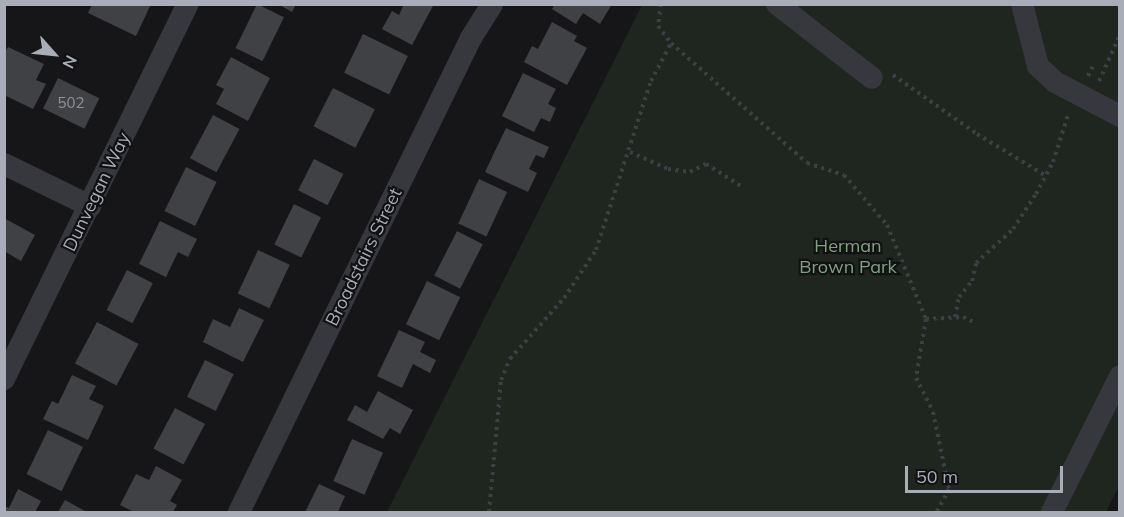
<!DOCTYPE html>
<html>
<head>
<meta charset="utf-8">
<style>
	body { margin:0 }
	#map { position:relative; width:1124px; height:517px; overflow:hidden; background:#161618; font-family:Mulish,sans-serif }
	div>[style] { position:absolute }
	.green>* { inset:0; background:#1e261f }
	.building>* { inset:0; background:#404145; transform-origin:0 0 }
	.path>* { height:4px; margin-top:-2px; transform-origin:0; background:repeating-linear-gradient(90deg,#3d3f44 0 3px,transparent 0 7.5px) }
	.minor>* { height:22px; margin:-11px; padding:0 11px; transform-origin:11px; border-radius:11px; background:#37383d }
	span { translate:-50% -50%; white-space:nowrap; text-align:center; line-height:1.15; -webkit-text-stroke:4.5px #111113; paint-order:stroke }
	.number-label { font-size:15px; color:#8e929b }
	.number-label span { -webkit-text-stroke-width:0 }
	.street-label { font-size:18px; color:#a8adb8 }
	.park-label { font-size:18px; color:#7fa381 }
	.frame { position:absolute; inset:0; border:6px solid #a8adb8; pointer-events:none }
	.north { position:absolute; left:24px; top:24px; width:60px; height:60px; -webkit-text-stroke:4px #111113; paint-order:stroke; rotate:117deg; font-size:16px; font-weight:700; line-height:24px; text-align:center; color:#a8adb8 }
	.north::after { content:''; display:block; margin:auto; width:21px; height:27px; background:#a8adb8; clip-path:polygon(50% 0,100% 100%,50% 72%,0 100%) }
	.scale { position:absolute; left:905px; top:466px; width:158px; height:27px; box-sizing:border-box; border:3px solid #a8adb8; border-top:0; padding-left:8px; font-size:18px; line-height:21px; white-space:nowrap; color:#a8adb8; -webkit-text-stroke:4px #111113; paint-order:stroke }
</style>
</head>
<body>
<div id="map">
	<div class="green">
		<i style="clip-path:polygon(642px 5px,1119px 5px,1120px 484px,1106px 512px,387px 512px)"></i>
	</div>
	<div class="building">
		<i style="clip-path:polygon(92px 4px,151px 4px,136px 36px,88px 13px)"></i>
		<i style="left:257px;top:4px;width:30px;height:49px;rotate:26deg"></i>
		<i style="clip-path:polygon(278px 4px,296px 4px,292px 12px)"></i>
		<i style="clip-path:polygon(404px 4px,434px 4px,412px 45px,382px 29px,392px 11px,399px 15px)"></i>
		<i style="clip-path:polygon(555px 4px,612px 4px,600px 24px,583px 13px,576px 24px,552px 9px)"></i>
		<i style="clip-path:polygon(552px 22px,577px 36px,574px 41px,587px 48px,567px 85px,524px 62px,532px 46px,538px 49px)"></i>
		<i style="left:363px;top:34px;width:50px;height:43px;rotate:26deg"></i>
		<i style="clip-path:polygon(8px 47px,44px 64px,36px 80px,46px 84px,33px 109px,4px 95px,4px 54px)"></i>
		<i style="clip-path:polygon(231px 57px,270px 78px,248px 121px,216px 104px,224px 89px,216px 85px)"></i>
		<i style="clip-path:polygon(523px 73px,556px 89px,548px 104px,556px 108px,550px 122px,541px 118px,534px 132px,502px 116px)"></i>
		<i style="left:58px;top:78px;width:46px;height:34px;rotate:26deg"></i>
		<i style="left:333px;top:88px;width:47px;height:43px;rotate:27deg"></i>
		<i style="left:213px;top:115px;width:30px;height:49px;rotate:28deg"></i>
		<i style="clip-path:polygon(506px 128px,549px 147px,544px 158px,536px 155px,529px 169px,537px 173px,528px 192px,485px 172px)"></i>
		<i style="left:314px;top:159px;width:33px;height:35px;rotate:27deg"></i>
		<i style="left:186px;top:167px;width:34px;height:49px;rotate:26deg"></i>
		<i style="left:479px;top:179px;width:31px;height:49px;rotate:25deg"></i>
		<i style="left:294px;top:204px;width:30px;height:45px;rotate:26deg"></i>
		<i style="clip-path:polygon(4px 218px,35px 235px,21px 261px,4px 251px)"></i>
		<i style="clip-path:polygon(160px 221px,197px 239px,188px 257px,178px 252px,166px 277px,139px 264px)"></i>
		<i style="left:457px;top:231px;width:29px;height:50px;rotate:27deg"></i>
		<i style="left:258px;top:250px;width:35px;height:48px;rotate:25deg"></i>
		<i style="left:127px;top:270px;width:29px;height:45px;rotate:27deg"></i>
		<i style="left:427px;top:281px;width:37px;height:48px;rotate:26deg"></i>
		<i style="clip-path:polygon(239px 308px,264px 320px,243px 362px,203px 342px,213px 319px,230px 327px)"></i>
		<i style="left:97px;top:322px;width:47px;height:47px;rotate:28deg"></i>
		<i style="clip-path:polygon(399px 330px,425px 342px,420px 352px,436px 360px,430px 373px,413px 364px,402px 388px,377px 376px)"></i>
		<i style="left:205px;top:360px;width:32px;height:41px;rotate:26deg"></i>
		<i style="clip-path:polygon(72px 375px,96px 386px,89px 399px,104px 406px,88px 440px,43px 419px,52px 401px,58px 404px)"></i>
		<i style="clip-path:polygon(378px 391px,413px 410px,400px 434px,390px 428px,383px 439px,347px 420px,355px 405px,367px 412px)"></i>
		<i style="left:175px;top:408px;width:34px;height:46px;rotate:28deg"></i>
		<i style="left:48px;top:430px;width:39px;height:49px;rotate:26deg"></i>
		<i style="left:352px;top:439px;width:34px;height:46px;rotate:24deg"></i>
		<i style="clip-path:polygon(156px 466px,182px 480px,170px 501px,177px 505px,173px 512px,134px 512px,120px 505px,136px 474px,149px 480px)"></i>
		<i style="clip-path:polygon(319px 484px,345px 496px,338px 512px,305px 512px)"></i>
		<i style="clip-path:polygon(18px 489px,41px 501px,35px 512px,4px 512px,4px 506px,9px 508px)"></i>
		<i style="clip-path:polygon(65px 500px,85px 511px,84px 512px,58px 512px)"></i>
	</div>
	<div class="path">
		<i style="left:661px;top:4px;width:22px;rotate:98deg"></i>
		<i style="left:658px;top:26px;width:21px;rotate:53deg"></i>
		<i style="left:671px;top:43px;width:181px;rotate:41.4deg"></i>
		<i style="left:807px;top:163px;width:39px;rotate:18deg"></i>
		<i style="left:844px;top:175px;width:66px;rotate:49.3deg"></i>
		<i style="left:887px;top:225px;width:102px;rotate:67.5deg"></i>
		<i style="left:926px;top:319px;width:60px;rotate:99.6deg"></i>
		<i style="left:916px;top:378px;width:38px;rotate:63deg"></i>
		<i style="left:933px;top:412px;width:79px;rotate:78.3deg"></i>
		<i style="left:949px;top:489px;width:26px;rotate:118deg"></i>
		<i style="left:893px;top:75px;width:103px;rotate:35.1deg"></i>
		<i style="left:977px;top:134px;width:81px;rotate:31.3deg"></i>
		<i style="left:1088px;top:76px;width:11px;rotate:-63deg"></i>
		<i style="left:1099px;top:81px;width:51px;rotate:-65.5deg"></i>
		<i style="left:630px;top:152px;width:42px;rotate:24.1deg"></i>
		<i style="left:668px;top:169px;width:22px;rotate:8deg"></i>
		<i style="left:690px;top:172px;width:18px;rotate:-27deg"></i>
		<i style="left:706px;top:164px;width:45px;rotate:32.3deg"></i>
		<i style="left:955px;top:317px;width:20px;rotate:-79deg"></i>
		<i style="left:959px;top:297px;width:21px;rotate:-51deg"></i>
		<i style="left:972px;top:281px;width:18px;rotate:-77deg"></i>
		<i style="left:976px;top:263px;width:50px;rotate:-42.6deg"></i>
		<i style="left:1013px;top:229px;width:42px;rotate:-56.7deg"></i>
		<i style="left:1036px;top:194px;width:36px;rotate:-62deg"></i>
		<i style="left:1053px;top:162px;width:52px;rotate:-72.3deg"></i>
		<i style="left:926px;top:319px;width:37px;rotate:-3deg"></i>
		<i style="left:963px;top:317px;width:12px;rotate:24deg"></i>
		<i style="left:489px;top:512px;width:133px;rotate:-84.8deg"></i>
		<i style="left:501px;top:380px;width:23px;rotate:-67deg"></i>
		<i style="left:510px;top:359px;width:81px;rotate:-48.5deg"></i>
		<i style="left:564px;top:298px;width:58px;rotate:-56.3deg"></i>
		<i style="left:596px;top:250px;width:178px;rotate:-72deg"></i>
		<i style="left:651px;top:81px;width:43px;rotate:-62.2deg"></i>
	</div>
	<div class="minor">
		<i style="left:777px;top:4px;width:120px;rotate:37.9deg"></i>
		<i style="left:1022px;top:4px;width:64px;rotate:75.5deg"></i>
		<i style="left:1038px;top:66px;width:23px;rotate:43deg"></i>
		<i style="left:1055px;top:82px;width:73px;rotate:27.6deg"></i>
		<i style="left:4px;top:164px;width:96px;rotate:26deg"></i>
		<i style="left:4px;top:379px;width:418px;rotate:-63.9deg"></i>
		<i style="left:239px;top:512px;width:528px;rotate:-63.92deg"></i>
		<i style="left:471px;top:38px;width:40px;rotate:-58deg"></i>
		<i style="left:1052px;top:512px;width:152px;rotate:-63.4deg"></i>
	</div>
	<div class="number-label">
		<span style="left:71px;top:103px">502</span>
	</div>
	<div class="street-label">
		<span style="left:97px;top:192px;rotate:-64deg">Dunvegan Way</span>
		<span style="left:364px;top:257px;rotate:-64deg">Broadstairs Street</span>
	</div>
	<div class="park-label">
		<span style="left:848px;top:257px">Herman<br>Brown Park</span>
	</div>
	<div class="frame"></div>
	<div class="north">N</div>
	<div class="scale">50 m</div>
</div>
</body>
</html>
